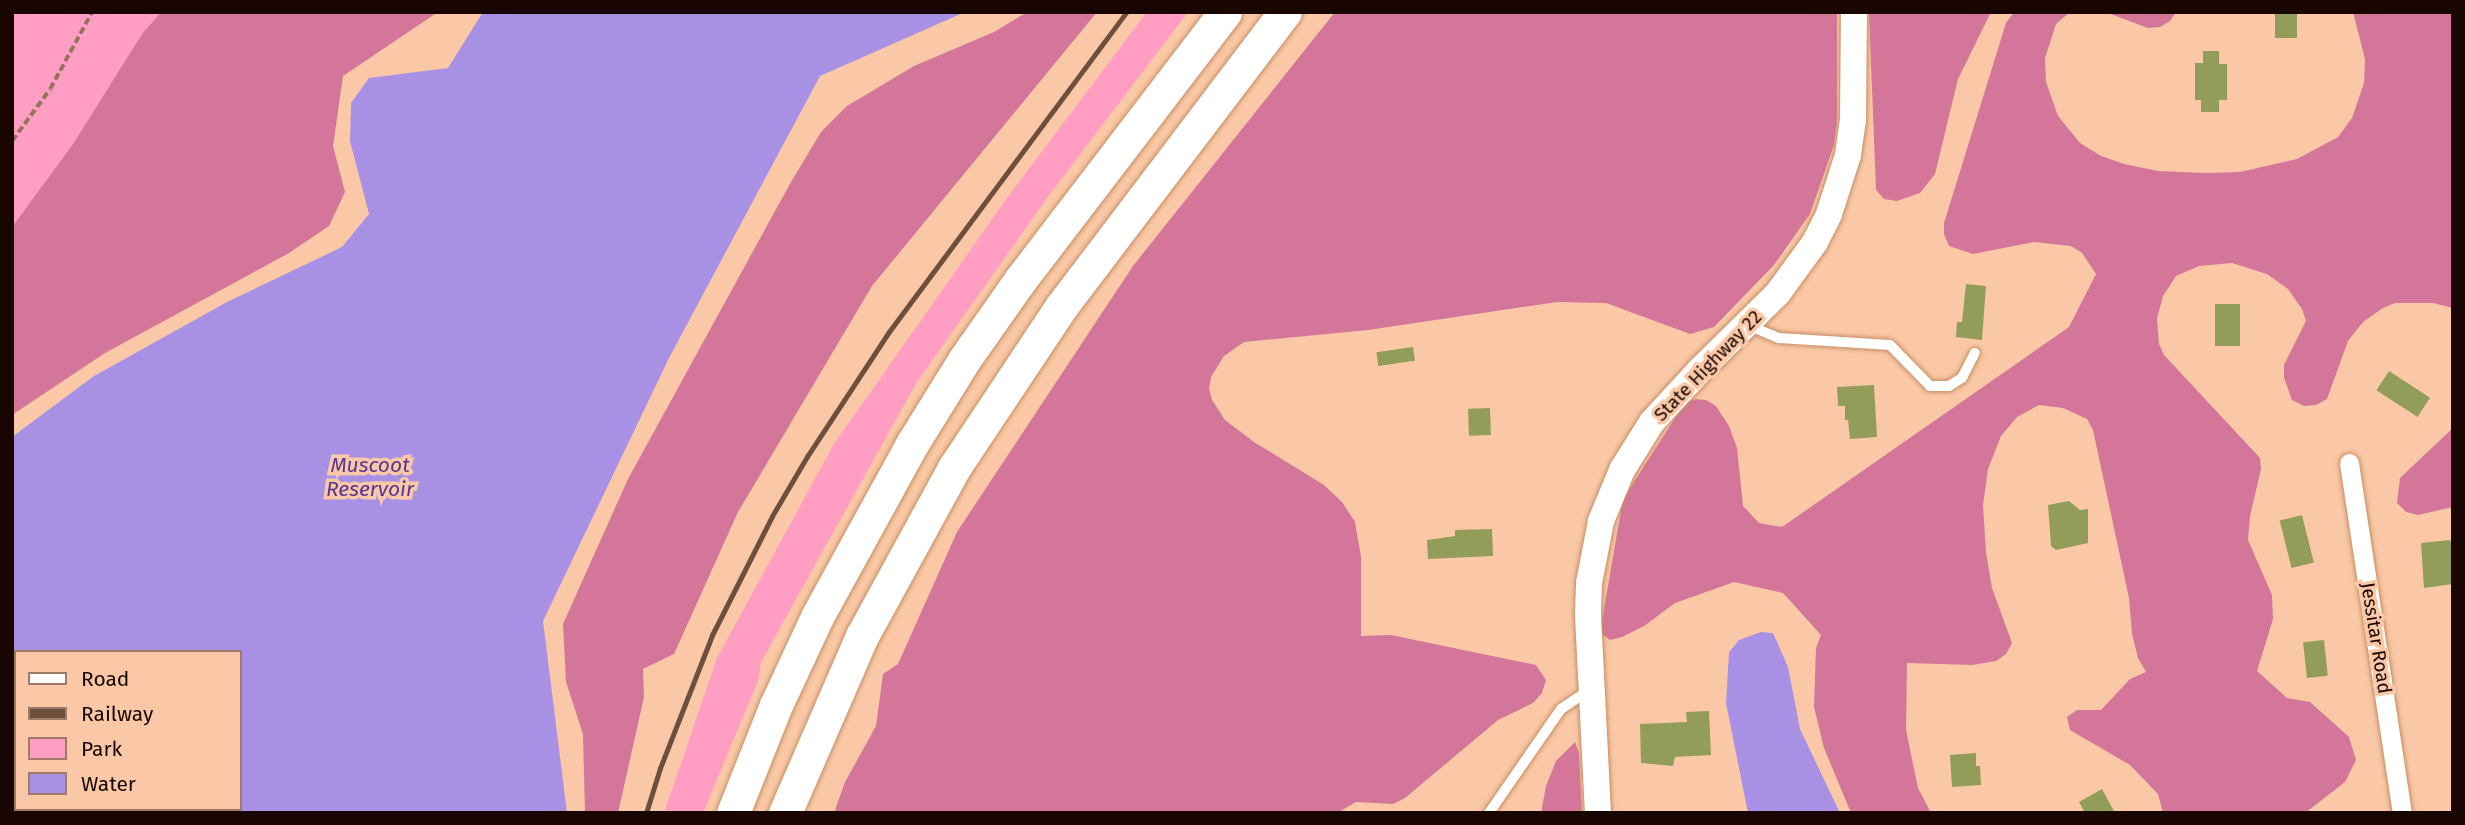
<!DOCTYPE html>
<html>
<head>
<meta charset="utf-8">
<style>
	body { margin:0 }
	#map { position:relative; width:2465px; height:825px; overflow:hidden; background:#fac8a6; font-family:"Fira Sans",sans-serif }
	div>[style] { position:absolute }
	.green>* { inset:0; background:#ff9ec2 }
	.forest>* { inset:0; background:#d3769a }
	.water>* { inset:0; background:#a890e4 }
	.building>* { inset:0; background:#929d5a; transform-origin:0 0 }
	.path>* { height:3.5px; margin-top:-1.75px; transform-origin:0; background:repeating-linear-gradient(90deg,#96715c 0 7px,transparent 0 10.5px) }
	.roads { filter:drop-shadow(0 0 2px #c78d63) drop-shadow(0 0 2px #c78d63) }
	.service>* { height:10px; margin:-5px; padding:0 5px; transform-origin:5px; border-radius:5px; background:#fff }
	.minor>* { height:19px; margin:-9.5px; padding:0 9.5px; transform-origin:9.5px; border-radius:9.5px; background:#fff }
	.secondary>* { height:26px; margin:-13px; padding:0 13px; transform-origin:13px; border-radius:13px; background:#fff }
	.motorway>* { height:33px; margin:-16.5px; padding:0 16.5px; transform-origin:16.5px; border-radius:16.5px; background:#fff }
	.rail>* { height:5px; margin:-2.5px; padding:0 2.5px; transform-origin:2.5px; border-radius:2.5px; background:#6e4f3e }
	span { translate:-50% -50%; white-space:nowrap; text-align:center; line-height:1.15; -webkit-text-stroke:7px #fac8a6; paint-order:stroke }
	.street-label { font-size:19px; color:#1a0600 }
	.water-label { font-size:21px; color:#593597; font-style:italic }
	.frame { position:absolute; inset:0; border:14px solid #1a0600; pointer-events:none }
	.legend { position:absolute; left:14px; top:650px; width:228px; height:161px; box-sizing:border-box; background:#fac8a6; border:2px solid #a07a64; margin:0; padding:9px 12px; list-style:none; font-size:21px; color:#1a0600 }
	.legend li { display:flex; align-items:center; gap:14px; height:35px }
	.legend b { width:35px; border:2px solid #a07a64 }
</style>
</head>
<body>
<div id="map">
	<div class="green">
		<i style="clip-path:polygon(12px 12px,161px 12px,142px 34px,73px 144px,12px 227px)"></i>
		<i style="clip-path:polygon(1147px 12px,1188px 12px,1050px 194px,917px 382px,761px 662px,758px 681px,703px 813px,664px 813px,717px 658px,834px 444px,1007px 198px)"></i>
	</div>
	<div class="forest">
		<i style="clip-path:polygon(161px 12px,438px 12px,343px 76px,333px 146px,345px 192px,329px 226px,289px 253px,105px 353px,12px 415px,12px 227px,73px 144px,142px 34px)"></i>
		<i style="clip-path:polygon(1027px 12px,1097px 12px,872px 286px,738px 512px,674px 654px,643px 669px,644px 697px,618px 813px,585px 813px,583px 734px,566px 682px,563px 624px,628px 479px,791px 182px,821px 132px,847px 106px,914px 66px,994px 32px)"></i>
		<i style="clip-path:polygon(1335px 12px,1837px 12px,1837px 122px,1834px 145px,1810px 214px,1774px 265px,1714px 327px,1690px 334px,1606px 303px,1557px 302px,1368px 330px,1244px 342px,1224px 356px,1211px 377px,1209px 389px,1212px 400px,1225px 420px,1254px 442px,1324px 485px,1342px 502px,1355px 522px,1361px 557px,1361px 636px,1391px 635px,1536px 665px,1546px 680px,1542px 693px,1533px 703px,1498px 720px,1405px 798px,1393px 804px,1356px 802px,1337px 813px,834px 813px,845px 782px,876px 726px,883px 674px,898px 664px,957px 532px,1133px 266px)"></i>
		<i style="clip-path:polygon(1869px 12px,1991px 12px,1958px 79px,1935px 174px,1920px 193px,1897px 201px,1884px 199px,1876px 190px)"></i>
		<i style="clip-path:polygon(2014px 12px,2070px 12px,2056px 24px,2045px 58px,2046px 82px,2058px 116px,2080px 143px,2101px 156px,2124px 164px,2158px 171px,2205px 173px,2240px 172px,2297px 159px,2338px 137px,2352px 118px,2364px 83px,2365px 59px,2353px 12px,2453px 12px,2453px 308px,2433px 303px,2395px 303px,2383px 308px,2363px 322px,2348px 341px,2327px 399px,2316px 405px,2304px 406px,2292px 400px,2284px 378px,2284px 365px,2306px 321px,2302px 309px,2288px 289px,2267px 274px,2232px 263px,2199px 266px,2176px 276px,2163px 296px,2157px 318px,2159px 344px,2164px 355px,2260px 458px,2261px 469px,2250px 516px,2248px 540px,2272px 595px,2273px 619px,2257px 671px,2287px 698px,2310px 702px,2349px 737px,2356px 760px,2345px 782px,2305px 813px,2163px 813px,2158px 794px,2130px 765px,2070px 730px,2067px 717px,2077px 710px,2101px 710px,2130px 679px,2146px 672px,2138px 658px,2132px 634px,2129px 598px,2093px 430px,2087px 419px,2063px 408px,2039px 405px,2017px 417px,2001px 436px,1988px 469px,1983px 505px,1986px 552px,1992px 588px,2012px 643px,2006px 654px,1996px 661px,1972px 665px,1907px 663px,1906px 730px,1918px 788px,1931px 813px,1851px 813px,1824px 748px,1814px 707px,1816px 648px,1821px 635px,1783px 593px,1734px 582px,1675px 603px,1644px 626px,1622px 637px,1610px 640px,1600px 632px,1623px 499px,1684px 404px,1695px 399px,1706px 400px,1716px 406px,1729px 426px,1737px 448px,1743px 506px,1759px 523px,1782px 527px,2069px 327px,2096px 274px,2082px 253px,2071px 246px,2034px 242px,1973px 254px,1949px 246px,1944px 234px,1944px 223px,2006px 23px)"></i>
		<i style="clip-path:polygon(2105px 12px,2176px 12px,2170px 21px,2160px 27px,2148px 28px)"></i>
		<i style="clip-path:polygon(2453px 428px,2453px 507px,2418px 515px,2406px 512px,2397px 503px,2400px 478px)"></i>
		<i style="clip-path:polygon(1575px 742px,1579px 753px,1582px 813px,1541px 813px,1546px 786px,1556px 761px)"></i>
	</div>
	<div class="water">
		<i style="clip-path:polygon(evenodd,483px 12px,965px 12px,820px 76px,669px 358px,543px 621px,567px 813px,12px 813px,12px 437px,94px 376px,227px 302px,342px 247px,369px 214px,350px 141px,351px 103px,369px 78px,448px 68px,483px 12px,16px 652px,240px 652px,240px 809px,16px 809px,16px 652px)"></i>
		<i style="clip-path:polygon(1761px 632px,1773px 633px,1788px 667px,1800px 729px,1840px 813px,1748px 813px,1726px 703px,1729px 652px,1739px 640px)"></i>
	</div>
	<div class="building">
		<i style="left:2275px;top:12px;width:22px;height:26px"></i>
		<i style="clip-path:polygon(2203px 51px,2219px 51px,2219px 64px,2227px 64px,2227px 100px,2219px 100px,2219px 112px,2201px 112px,2201px 100px,2195px 100px,2195px 63px,2203px 63px)"></i>
		<i style="clip-path:polygon(1966px 284px,1986px 286px,1982px 340px,1956px 337px,1957px 322px,1962px 322px)"></i>
		<i style="left:2215px;top:304px;width:25px;height:42px"></i>
		<i style="left:1413px;top:347px;width:14px;height:37px;rotate:82deg"></i>
		<i style="left:2389px;top:371px;width:49px;height:23px;rotate:33deg"></i>
		<i style="clip-path:polygon(1874px 385px,1877px 437px,1850px 439px,1848px 420px,1845px 420px,1845px 406px,1838px 406px,1837px 387px)"></i>
		<i style="left:1490px;top:408px;width:27px;height:22px;rotate:88deg"></i>
		<i style="clip-path:polygon(2069px 501px,2080px 510px,2088px 509px,2088px 543px,2056px 550px,2051px 546px,2048px 505px)"></i>
		<i style="left:2302px;top:515px;width:49px;height:23px;rotate:76deg"></i>
		<i style="clip-path:polygon(1492px 529px,1493px 556px,1428px 559px,1427px 540px,1455px 536px,1455px 530px)"></i>
		<i style="clip-path:polygon(2450px 540px,2453px 548px,2453px 584px,2424px 588px,2421px 543px)"></i>
		<i style="left:2324px;top:640px;width:36px;height:21px;rotate:84deg"></i>
		<i style="clip-path:polygon(1709px 711px,1711px 755px,1675px 757px,1673px 766px,1641px 763px,1640px 724px,1687px 722px,1686px 712px)"></i>
		<i style="clip-path:polygon(1976px 753px,1976px 766px,1980px 766px,1981px 785px,1952px 787px,1950px 755px)"></i>
		<i style="clip-path:polygon(2102px 789px,2115px 813px,2085px 813px,2079px 802px)"></i>
	</div>
	<div class="path">
		<i style="left:12px;top:141px;width:64px;rotate:-53.8deg"></i>
		<i style="left:50px;top:89px;width:88px;rotate:-61.4deg"></i>
	</div>
	<div class="roads">
		<div class="service">
			<i style="left:1748px;top:325px;width:34px;rotate:23deg"></i>
			<i style="left:1779px;top:338px;width:111px;rotate:3.6deg"></i>
			<i style="left:1890px;top:345px;width:57px;rotate:45.7deg"></i>
			<i style="left:1930px;top:386px;width:19px"></i>
			<i style="left:1949px;top:386px;width:15px;rotate:-32deg"></i>
			<i style="left:1962px;top:378px;width:28px;rotate:-63deg"></i>
			<i style="left:1489px;top:813px;width:126px;rotate:-55.3deg"></i>
			<i style="left:1561px;top:709px;width:32px;rotate:-34deg"></i>
		</div>
		<div class="minor">
			<i style="left:2349px;top:463px;width:354px;rotate:81.4deg"></i>
		</div>
		<div class="secondary">
			<i style="left:1598px;top:813px;width:200px;rotate:-92.9deg"></i>
			<i style="left:1588px;top:613px;width:30px;rotate:-88deg"></i>
			<i style="left:1589px;top:583px;width:63px;rotate:-79deg"></i>
			<i style="left:1601px;top:521px;width:55px;rotate:-67.6deg"></i>
			<i style="left:1622px;top:470px;width:57px;rotate:-58deg"></i>
			<i style="left:1652px;top:422px;width:71px;rotate:-47.3deg"></i>
			<i style="left:1700px;top:370px;width:110px;rotate:-44.6deg"></i>
			<i style="left:1778px;top:293px;width:63px;rotate:-54deg"></i>
			<i style="left:1815px;top:242px;width:31px;rotate:-63deg"></i>
			<i style="left:1829px;top:214px;width:62px;rotate:-72.1deg"></i>
			<i style="left:1848px;top:155px;width:34px;rotate:-82deg"></i>
			<i style="left:1853px;top:121px;width:109px;rotate:-89.5deg"></i>
		</div>
		<div class="motorway">
			<i style="left:733px;top:813px;width:116px;rotate:-68.3deg"></i>
			<i style="left:776px;top:705px;width:99px;rotate:-65deg"></i>
			<i style="left:818px;top:615px;width:195px;rotate:-61.2deg"></i>
			<i style="left:912px;top:444px;width:99px;rotate:-58.2deg"></i>
			<i style="left:964px;top:360px;width:99px;rotate:-54.9deg"></i>
			<i style="left:1021px;top:279px;width:336px;rotate:-52.6deg"></i>
			<i style="left:785px;top:813px;width:193px;rotate:-66.5deg"></i>
			<i style="left:862px;top:636px;width:192px;rotate:-61.3deg"></i>
			<i style="left:954px;top:468px;width:193px;rotate:-56.4deg"></i>
			<i style="left:1061px;top:307px;width:370px;rotate:-52.8deg"></i>
		</div>
	</div>
	<div class="rail">
		<i style="left:646px;top:813px;width:47px;rotate:-72.7deg"></i>
		<i style="left:660px;top:768px;width:143px;rotate:-68.6deg"></i>
		<i style="left:712px;top:635px;width:133px;rotate:-63.2deg"></i>
		<i style="left:772px;top:516px;width:71px;rotate:-59.5deg"></i>
		<i style="left:808px;top:455px;width:146px;rotate:-56.7deg"></i>
		<i style="left:888px;top:333px;width:400px;rotate:-53.4deg"></i>
	</div>
	<div class="street-label">
		<span style="left:1708px;top:366px;rotate:-46deg">State Highway 22</span>
		<span style="left:2376px;top:638px;rotate:81deg">Jessitar Road</span>
	</div>
	<div class="water-label">
		<span style="left:370px;top:477px">Muscoot<br>Reservoir</span>
	</div>
	<div class="frame"></div>
	<ul class="legend">
	<li><b style="height:9px;background:#fff"></b>Road</li>
	<li><b style="height:9px;background:#6e4f3e"></b>Railway</li>
	<li><b style="height:19px;background:#ff9ec2"></b>Park</li>
	<li><b style="height:19px;background:#a890e4"></b>Water</li>
	</ul>
</div>
</body>
</html>
